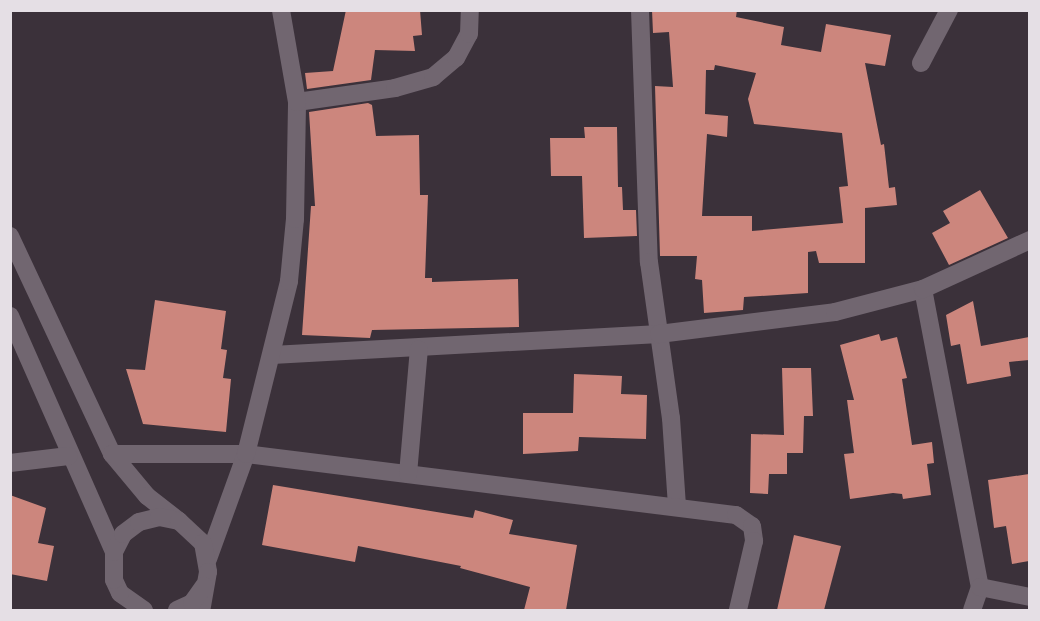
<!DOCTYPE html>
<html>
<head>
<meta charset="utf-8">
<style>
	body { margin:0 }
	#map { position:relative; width:1040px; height:621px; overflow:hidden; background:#3b313a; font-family:Barlow,sans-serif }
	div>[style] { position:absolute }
	.building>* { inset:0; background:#cc867d }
	.minor>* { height:18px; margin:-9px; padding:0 9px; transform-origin:9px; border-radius:9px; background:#716670 }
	span { translate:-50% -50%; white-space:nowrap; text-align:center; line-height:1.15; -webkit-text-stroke:6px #1f1a1e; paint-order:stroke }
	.frame { position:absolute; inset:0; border:12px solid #e5dfe5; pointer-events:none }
</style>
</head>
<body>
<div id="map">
	<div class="building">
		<i style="clip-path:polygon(346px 10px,420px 10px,422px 35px,413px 36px,415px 51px,375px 50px,371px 80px,307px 89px,305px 73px,333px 71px)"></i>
		<i style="clip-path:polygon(evenodd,652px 10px,737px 10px,736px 17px,784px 27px,781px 45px,821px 52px,826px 24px,891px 35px,885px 66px,865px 63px,881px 145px,884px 144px,889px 188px,895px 187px,897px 205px,865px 208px,865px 263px,819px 263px,816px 251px,808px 252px,808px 293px,744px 297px,743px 310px,704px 313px,702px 280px,695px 279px,697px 256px,660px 256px,655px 86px,673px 87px,669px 32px,653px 33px,652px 10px,715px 65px,756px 73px,748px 99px,754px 124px,842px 133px,848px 186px,839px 187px,843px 223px,752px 231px,752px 216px,702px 216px,707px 134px,727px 137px,728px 116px,705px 114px,706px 70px,714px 70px,715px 65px)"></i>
		<i style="clip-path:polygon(368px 103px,372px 105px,376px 136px,419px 135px,420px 195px,428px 195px,425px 278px,432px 278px,432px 282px,518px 279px,519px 327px,372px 330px,370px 338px,302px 335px,311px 206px,315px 206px,309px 112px)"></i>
		<i style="clip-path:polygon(584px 127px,617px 127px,618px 187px,622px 187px,623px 210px,636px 210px,637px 236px,584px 238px,582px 176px,551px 176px,550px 138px,585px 138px)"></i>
		<i style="clip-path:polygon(980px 190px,1008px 238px,949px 265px,932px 233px,950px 223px,943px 211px)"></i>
		<i style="clip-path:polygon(155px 300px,226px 311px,221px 349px,227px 350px,223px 378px,231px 379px,226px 432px,143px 424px,126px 369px,145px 370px)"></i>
		<i style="clip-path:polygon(973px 301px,981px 346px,1029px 337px,1029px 360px,1009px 362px,1011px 376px,967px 384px,960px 344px,951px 346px,946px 315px)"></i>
		<i style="clip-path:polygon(879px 334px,881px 341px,897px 337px,907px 378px,902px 379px,912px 445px,932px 442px,934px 463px,927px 464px,931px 495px,903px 499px,902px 494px,893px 493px,850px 499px,844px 454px,854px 453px,847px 400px,854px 400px,840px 345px)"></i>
		<i style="clip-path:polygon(782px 368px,811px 368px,813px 416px,804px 416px,803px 453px,787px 453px,787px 474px,769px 474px,768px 494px,750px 493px,751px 434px,784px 435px)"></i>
		<i style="clip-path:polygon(574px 374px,622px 376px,621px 394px,647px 395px,646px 439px,579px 437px,578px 451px,523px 454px,523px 413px,573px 413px)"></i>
		<i style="clip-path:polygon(1029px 474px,1029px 561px,1012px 564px,1006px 526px,994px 528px,988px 480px)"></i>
		<i style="clip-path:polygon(273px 485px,473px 518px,475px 510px,513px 520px,509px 534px,577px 545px,566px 610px,524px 610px,530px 587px,460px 568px,461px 566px,358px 546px,355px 562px,262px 545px)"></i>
		<i style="clip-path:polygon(10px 495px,46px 508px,38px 543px,54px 546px,47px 581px,10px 574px)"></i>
		<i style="clip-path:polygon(794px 535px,841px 546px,824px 610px,777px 610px)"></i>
	</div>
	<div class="minor">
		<i style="left:640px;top:10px;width:252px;rotate:88deg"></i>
		<i style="left:649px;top:262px;width:158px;rotate:82deg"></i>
		<i style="left:671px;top:418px;width:89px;rotate:86.1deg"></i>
		<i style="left:921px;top:63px;width:60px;rotate:-62.2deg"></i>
		<i style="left:297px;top:102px;width:99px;rotate:-8.1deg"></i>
		<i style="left:395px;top:88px;width:40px;rotate:-16deg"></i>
		<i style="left:433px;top:77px;width:30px;rotate:-40deg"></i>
		<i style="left:456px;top:58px;width:27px;rotate:-62deg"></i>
		<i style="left:469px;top:34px;width:24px;rotate:-88deg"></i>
		<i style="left:10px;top:236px;width:241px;rotate:64.9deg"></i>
		<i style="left:112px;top:454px;width:55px;rotate:50.2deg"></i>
		<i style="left:147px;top:496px;width:41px;rotate:38deg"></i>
		<i style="left:923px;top:289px;width:303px;rotate:79.2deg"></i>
		<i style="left:980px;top:587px;width:24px;rotate:109deg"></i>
		<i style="left:10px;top:316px;width:258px;rotate:66.2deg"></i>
		<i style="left:272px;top:355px;width:388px;rotate:-3.1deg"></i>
		<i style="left:659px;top:334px;width:177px;rotate:-7.1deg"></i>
		<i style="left:835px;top:312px;width:91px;rotate:-14.6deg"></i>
		<i style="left:923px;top:289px;width:118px;rotate:-24.6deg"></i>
		<i style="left:112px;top:454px;width:134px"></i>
		<i style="left:246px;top:454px;width:494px;rotate:7.1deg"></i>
		<i style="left:736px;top:515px;width:19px;rotate:35deg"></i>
		<i style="left:752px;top:526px;width:15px;rotate:82deg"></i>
		<i style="left:754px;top:541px;width:71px;rotate:103.1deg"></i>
		<i style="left:10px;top:463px;width:59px;rotate:-6.8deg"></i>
		<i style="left:408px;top:474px;width:125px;rotate:-85deg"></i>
		<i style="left:208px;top:559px;width:112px;rotate:-70.1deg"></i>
		<i style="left:246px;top:454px;width:178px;rotate:-76deg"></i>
		<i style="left:289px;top:281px;width:62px;rotate:-84.5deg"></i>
		<i style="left:295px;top:219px;width:117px;rotate:-89deg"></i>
		<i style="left:297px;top:102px;width:93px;rotate:-99.9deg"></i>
		<i style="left:980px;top:587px;width:51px;rotate:11.3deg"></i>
		<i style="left:144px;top:610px;width:29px;rotate:-145deg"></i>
		<i style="left:120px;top:593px;width:14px;rotate:-115deg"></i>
		<i style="left:114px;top:580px;width:28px;rotate:-90deg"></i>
		<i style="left:114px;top:552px;width:20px;rotate:-63deg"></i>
		<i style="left:123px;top:534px;width:20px;rotate:-37deg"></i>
		<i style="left:139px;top:522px;width:21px;rotate:-14deg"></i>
		<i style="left:159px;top:517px;width:20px;rotate:11deg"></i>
		<i style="left:179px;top:521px;width:33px;rotate:43deg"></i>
		<i style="left:203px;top:543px;width:29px;rotate:80deg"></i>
		<i style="left:208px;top:572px;width:39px;rotate:100deg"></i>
		<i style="left:177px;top:610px;width:17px;rotate:-25deg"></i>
		<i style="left:192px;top:603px;width:21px;rotate:-55deg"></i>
	</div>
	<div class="frame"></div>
</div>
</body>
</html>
